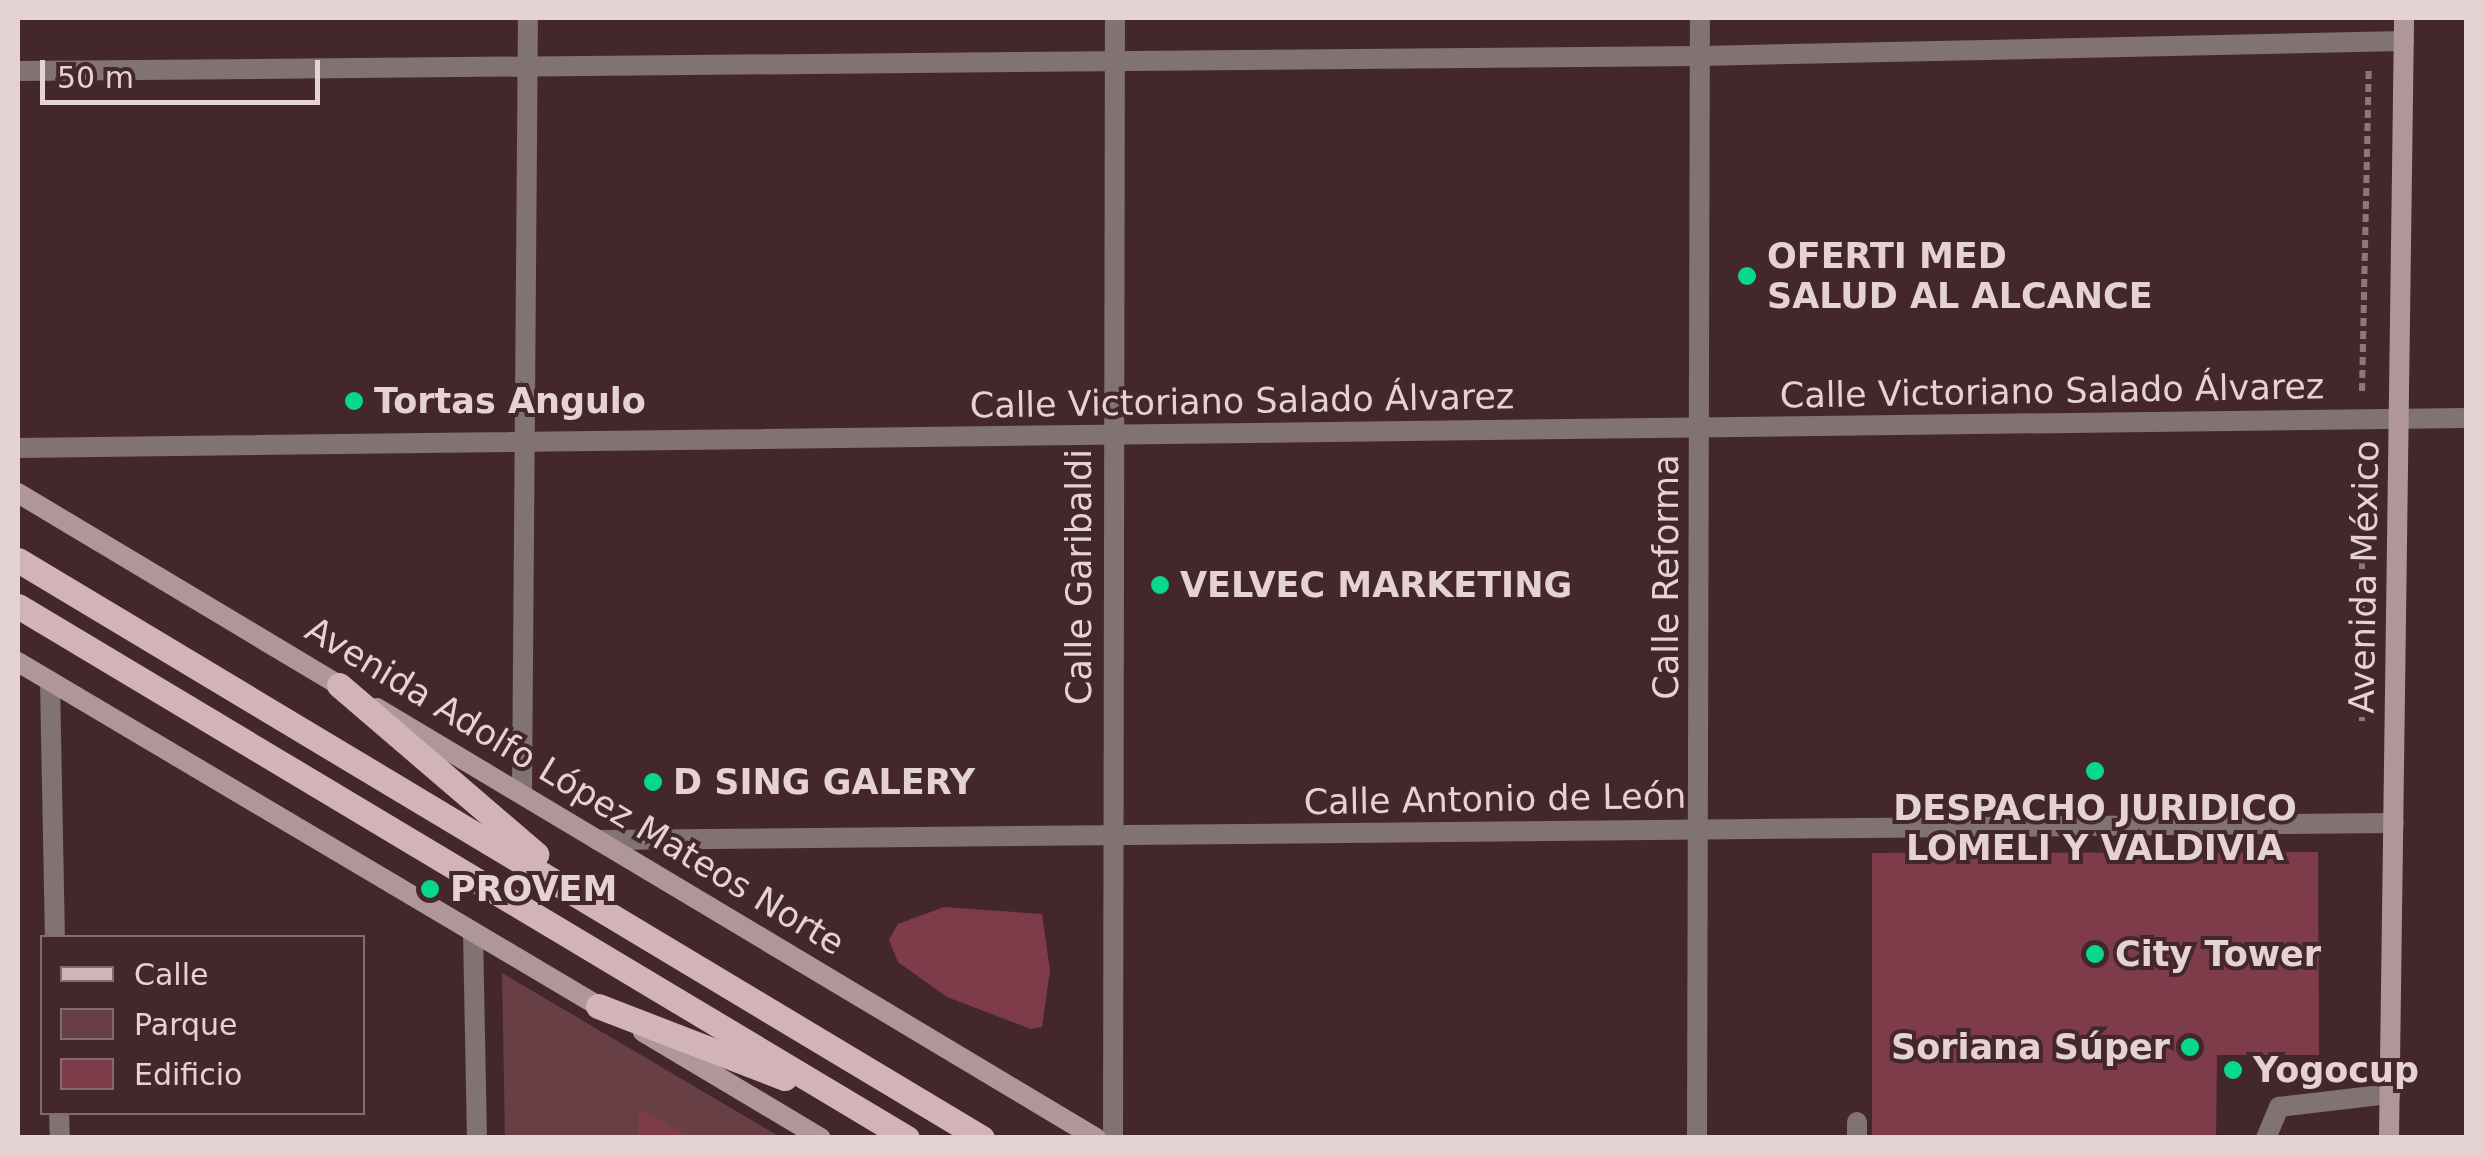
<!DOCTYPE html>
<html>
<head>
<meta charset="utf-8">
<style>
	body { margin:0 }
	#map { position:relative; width:2484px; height:1155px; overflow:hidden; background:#44272c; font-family:"DejaVu Sans",sans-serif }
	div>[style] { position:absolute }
	.green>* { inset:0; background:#693f46 }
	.building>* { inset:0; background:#7e3c4a }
	.path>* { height:6px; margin-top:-3px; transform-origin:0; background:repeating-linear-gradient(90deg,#8e767a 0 8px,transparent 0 13px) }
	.service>* { height:20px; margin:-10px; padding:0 10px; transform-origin:10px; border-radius:10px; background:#817274 }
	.minor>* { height:20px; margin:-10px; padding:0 10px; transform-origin:10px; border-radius:10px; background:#817274 }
	.secondary>* { height:20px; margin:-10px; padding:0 10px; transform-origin:10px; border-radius:10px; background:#af969a }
	.primary>* { height:25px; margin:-12.5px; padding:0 12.5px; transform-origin:12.5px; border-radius:12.5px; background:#d2b3b7 }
	.dots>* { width:28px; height:28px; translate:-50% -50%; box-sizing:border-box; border:5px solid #44272c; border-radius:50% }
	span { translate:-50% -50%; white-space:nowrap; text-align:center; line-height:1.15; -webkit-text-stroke:8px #44272c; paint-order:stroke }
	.poi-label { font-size:35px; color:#e5d2d4; font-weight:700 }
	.left { translate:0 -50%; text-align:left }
	.right { translate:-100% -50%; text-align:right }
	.street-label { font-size:35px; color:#e5d2d4 }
	.frame { position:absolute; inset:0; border:20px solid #e5d2d4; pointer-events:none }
	.legend { position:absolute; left:40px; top:935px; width:325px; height:180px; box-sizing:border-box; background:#44272c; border:2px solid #846b6f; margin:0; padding:12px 18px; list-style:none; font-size:30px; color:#e5d2d4 }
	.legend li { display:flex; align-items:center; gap:20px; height:50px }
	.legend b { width:50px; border:2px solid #846b6f }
	.scale { position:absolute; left:40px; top:60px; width:280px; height:45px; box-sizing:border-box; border:5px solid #e5d2d4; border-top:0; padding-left:12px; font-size:30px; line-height:35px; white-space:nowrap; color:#e5d2d4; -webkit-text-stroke:8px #44272c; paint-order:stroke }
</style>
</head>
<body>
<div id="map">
	<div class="green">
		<i style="clip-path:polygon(502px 973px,780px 1137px,505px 1137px)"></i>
	</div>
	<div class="building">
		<i style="clip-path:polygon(2318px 852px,2319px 1055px,2217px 1055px,2216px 1138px,1872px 1138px,1872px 853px)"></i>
		<i style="clip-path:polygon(944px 907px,1042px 914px,1050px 971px,1042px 1027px,1031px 1029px,947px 997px,898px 962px,889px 940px,898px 924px)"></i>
		<i style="clip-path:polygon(638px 1108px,691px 1138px,639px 1138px)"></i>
	</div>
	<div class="path">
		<i style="left:2362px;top:391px;width:322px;rotate:-88.8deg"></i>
		<i style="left:2362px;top:444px;width:277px;rotate:90deg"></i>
	</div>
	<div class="service">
		<i style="left:1857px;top:1138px;width:16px;rotate:-90deg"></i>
		<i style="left:2266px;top:1138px;width:34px;rotate:-67deg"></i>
		<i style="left:2279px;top:1107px;width:112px;rotate:-6.7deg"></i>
	</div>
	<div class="minor">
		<i style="left:18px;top:71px;width:1682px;rotate:-0.51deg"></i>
		<i style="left:1700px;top:56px;width:704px;rotate:-1.22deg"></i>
		<i style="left:18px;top:448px;width:2448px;rotate:-0.7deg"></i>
		<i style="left:50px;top:681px;width:257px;rotate:88.9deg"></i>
		<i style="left:522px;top:792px;width:774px;rotate:-89.56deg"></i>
		<i style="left:597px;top:840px;width:1797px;rotate:-0.54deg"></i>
		<i style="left:473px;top:932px;width:206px;rotate:88.9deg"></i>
		<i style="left:59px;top:1112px;width:26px;rotate:88deg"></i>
		<i style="left:1113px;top:1138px;width:1120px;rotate:-89.9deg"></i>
		<i style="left:1697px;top:1138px;width:1120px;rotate:-89.85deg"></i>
	</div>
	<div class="secondary">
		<i style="left:18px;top:493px;width:389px;rotate:30.9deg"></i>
		<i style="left:18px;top:662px;width:688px;rotate:30.66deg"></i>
		<i style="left:377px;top:708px;width:838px;rotate:30.88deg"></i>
		<i style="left:643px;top:1032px;width:207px;rotate:30.8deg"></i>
		<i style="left:2389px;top:1138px;width:1120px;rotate:-89.23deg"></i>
	</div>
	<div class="primary">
		<i style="left:18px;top:560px;width:1124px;rotate:30.95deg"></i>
		<i style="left:18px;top:606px;width:1036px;rotate:30.9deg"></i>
		<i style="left:339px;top:685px;width:260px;rotate:40.6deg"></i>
		<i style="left:598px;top:1006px;width:200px;rotate:21.1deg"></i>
	</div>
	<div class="dots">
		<i style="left:1747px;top:276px;background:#07d98b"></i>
		<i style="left:354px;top:401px;background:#07d98b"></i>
		<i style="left:1160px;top:585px;background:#07d98b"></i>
		<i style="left:2095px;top:771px;background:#07d98b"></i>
		<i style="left:653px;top:782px;background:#07d98b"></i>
		<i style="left:430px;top:889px;background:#07d98b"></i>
		<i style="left:2095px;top:954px;background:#07d98b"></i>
		<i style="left:2190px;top:1047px;background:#07d98b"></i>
		<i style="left:2233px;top:1070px;background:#07d98b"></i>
	</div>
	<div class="poi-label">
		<span class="left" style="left:1767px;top:276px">OFERTI MED<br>SALUD AL ALCANCE</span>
		<span class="left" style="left:374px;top:401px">Tortas Angulo</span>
		<span class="left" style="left:1180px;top:585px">VELVEC MARKETING</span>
		<span class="left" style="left:673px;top:782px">D SING GALERY</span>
		<span style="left:2095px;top:828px">DESPACHO JURIDICO<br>LOMELI Y VALDIVIA</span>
		<span class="left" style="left:450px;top:889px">PROVEM</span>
		<span class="left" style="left:2115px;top:954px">City Tower</span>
		<span class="right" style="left:2170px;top:1047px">Soriana Súper</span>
		<span class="left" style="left:2253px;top:1070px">Yogocup</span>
	</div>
	<div class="street-label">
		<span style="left:2052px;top:391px;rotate:-1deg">Calle Victoriano Salado Álvarez</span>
		<span style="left:1242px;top:401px;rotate:-1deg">Calle Victoriano Salado Álvarez</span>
		<span style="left:1079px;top:577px;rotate:-90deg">Calle Garibaldi</span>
		<span style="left:1666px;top:577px;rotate:-90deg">Calle Reforma</span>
		<span style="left:2364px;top:577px;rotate:-89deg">Avenida México</span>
		<span style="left:575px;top:786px;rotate:31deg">Avenida Adolfo López Mateos Norte</span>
		<span style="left:1495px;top:799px;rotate:-1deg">Calle Antonio de León</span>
	</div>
	<div class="frame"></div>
	<ul class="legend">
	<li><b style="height:12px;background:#d2b3b7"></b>Calle</li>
	<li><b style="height:28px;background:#693f46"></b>Parque</li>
	<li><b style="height:28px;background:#7e3c4a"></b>Edificio</li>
	</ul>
	<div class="scale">50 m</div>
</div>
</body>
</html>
